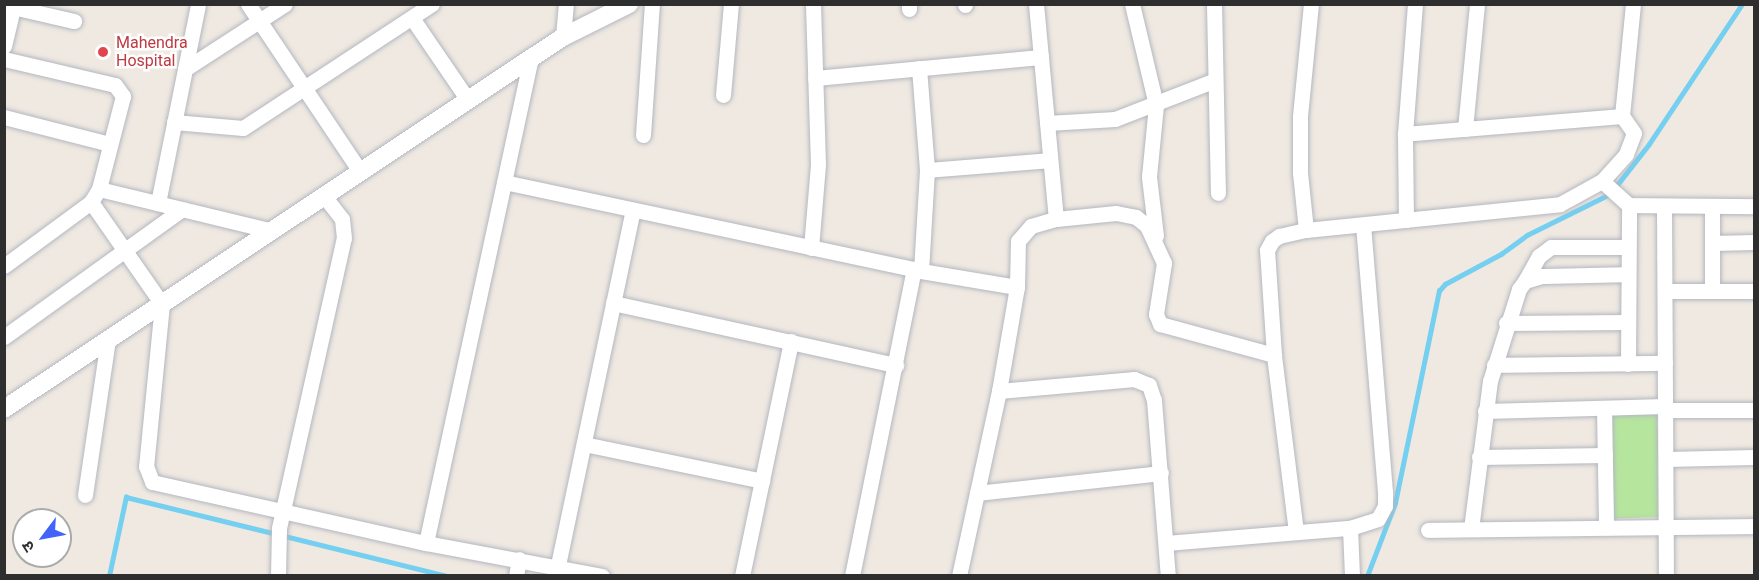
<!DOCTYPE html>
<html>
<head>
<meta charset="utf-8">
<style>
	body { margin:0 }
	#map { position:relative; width:1759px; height:580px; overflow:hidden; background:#efe9e1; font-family:Roboto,"Noto Sans Devanagari",sans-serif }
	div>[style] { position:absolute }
	.green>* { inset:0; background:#b6e59e; transform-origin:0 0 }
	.stream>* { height:4.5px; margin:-2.25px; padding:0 2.25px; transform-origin:2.25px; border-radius:2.25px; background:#75cff0 }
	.roads { filter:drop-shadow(0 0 2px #b4b7c1) drop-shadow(0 0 2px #b4b7c1) }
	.minor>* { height:15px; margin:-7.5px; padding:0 7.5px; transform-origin:7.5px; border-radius:7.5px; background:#fff }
	.tertiary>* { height:18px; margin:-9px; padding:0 9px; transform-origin:9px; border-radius:9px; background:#fff }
	.dots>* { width:16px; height:16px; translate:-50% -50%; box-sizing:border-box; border:3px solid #fff; border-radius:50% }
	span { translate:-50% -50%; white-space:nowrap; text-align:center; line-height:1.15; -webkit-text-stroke:5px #fff; paint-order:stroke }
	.health-label { font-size:16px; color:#be3a42 }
	.left { translate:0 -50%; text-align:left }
	.frame { position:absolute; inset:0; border:6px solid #2e2e2e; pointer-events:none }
	.north { position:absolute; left:12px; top:508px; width:60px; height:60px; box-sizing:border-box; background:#fff; border:2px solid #ababab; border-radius:50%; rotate:238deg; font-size:16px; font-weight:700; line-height:24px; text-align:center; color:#2e2e2e }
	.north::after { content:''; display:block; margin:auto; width:21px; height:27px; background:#4264fb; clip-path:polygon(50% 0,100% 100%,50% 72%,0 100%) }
</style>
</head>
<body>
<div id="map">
	<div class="green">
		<i style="left:1657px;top:414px;width:103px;height:47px;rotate:88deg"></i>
	</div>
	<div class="stream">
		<i style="left:109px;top:576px;width:81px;rotate:-77.9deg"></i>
		<i style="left:126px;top:497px;width:332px;rotate:13.8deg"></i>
		<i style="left:1367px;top:576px;width:78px;rotate:-69deg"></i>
		<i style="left:1395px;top:503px;width:217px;rotate:-78.3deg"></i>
		<i style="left:1439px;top:291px;width:9px;rotate:-49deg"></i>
		<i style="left:1445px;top:284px;width:64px;rotate:-28.2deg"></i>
		<i style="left:1501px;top:254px;width:32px;rotate:-36deg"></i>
		<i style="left:1527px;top:235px;width:93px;rotate:-26.3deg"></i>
		<i style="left:1610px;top:194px;width:63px;rotate:-52deg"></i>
		<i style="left:1649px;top:144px;width:168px;rotate:-56.4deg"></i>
	</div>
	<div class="roads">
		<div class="minor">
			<i style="left:248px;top:4px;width:201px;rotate:56.2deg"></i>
			<i style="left:909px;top:4px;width:5px;rotate:90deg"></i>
			<i style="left:965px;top:4px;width:1px;rotate:90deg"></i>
			<i style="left:1036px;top:4px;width:216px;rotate:84.7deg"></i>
			<i style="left:1132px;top:4px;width:104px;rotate:76.6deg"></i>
			<i style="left:1156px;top:105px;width:72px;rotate:95.6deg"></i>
			<i style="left:1149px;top:177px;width:59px;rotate:83.2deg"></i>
			<i style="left:1214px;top:4px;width:189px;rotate:88.8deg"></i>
			<i style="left:4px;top:5px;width:72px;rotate:12.9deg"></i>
			<i style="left:412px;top:18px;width:99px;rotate:55.7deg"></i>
			<i style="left:563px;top:37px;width:33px;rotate:-85deg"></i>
			<i style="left:4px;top:46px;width:43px;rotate:-76.6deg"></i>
			<i style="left:4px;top:59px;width:114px;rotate:13.2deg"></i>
			<i style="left:115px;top:85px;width:14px;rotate:54deg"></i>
			<i style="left:123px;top:96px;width:96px;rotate:104.5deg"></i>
			<i style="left:99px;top:189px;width:15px;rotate:122deg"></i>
			<i style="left:91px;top:202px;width:108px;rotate:143.7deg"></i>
			<i style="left:919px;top:68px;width:102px;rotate:85.5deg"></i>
			<i style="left:927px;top:170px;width:101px;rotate:93.4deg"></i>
			<i style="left:185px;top:69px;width:119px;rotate:-33deg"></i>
			<i style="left:815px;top:78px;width:227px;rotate:-5.3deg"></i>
			<i style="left:723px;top:95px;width:91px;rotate:-85deg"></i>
			<i style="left:1622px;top:116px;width:113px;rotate:-84.4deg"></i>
			<i style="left:4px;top:117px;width:109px;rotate:14.3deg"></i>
			<i style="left:174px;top:122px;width:69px;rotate:5deg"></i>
			<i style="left:243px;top:128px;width:226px;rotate:-33.3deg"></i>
			<i style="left:1047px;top:123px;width:68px;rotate:-3.4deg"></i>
			<i style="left:1115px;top:119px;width:105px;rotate:-21.2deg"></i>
			<i style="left:1465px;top:129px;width:126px;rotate:-84.5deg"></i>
			<i style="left:643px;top:135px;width:131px;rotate:-86.1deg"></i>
			<i style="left:927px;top:170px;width:123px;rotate:-4.6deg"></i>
			<i style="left:1602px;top:181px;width:36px;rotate:42deg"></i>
			<i style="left:1629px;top:205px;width:125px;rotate:0.5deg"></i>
			<i style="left:504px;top:182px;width:426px;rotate:12deg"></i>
			<i style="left:921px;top:271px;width:97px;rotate:9.5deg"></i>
			<i style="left:99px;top:189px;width:178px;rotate:13.6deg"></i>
			<i style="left:91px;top:202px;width:124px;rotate:55.2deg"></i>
			<i style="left:162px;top:304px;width:163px;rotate:95.6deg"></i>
			<i style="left:146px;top:466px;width:17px;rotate:69deg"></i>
			<i style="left:152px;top:482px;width:281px;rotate:12.6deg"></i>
			<i style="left:426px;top:543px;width:179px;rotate:10.6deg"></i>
			<i style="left:158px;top:203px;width:203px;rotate:-78.6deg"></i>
			<i style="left:1664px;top:206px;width:370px;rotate:89.7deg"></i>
			<i style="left:1712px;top:206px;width:85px;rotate:90deg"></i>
			<i style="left:1406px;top:220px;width:86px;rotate:-90.7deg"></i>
			<i style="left:1405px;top:134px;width:130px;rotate:-85.6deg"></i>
			<i style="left:1306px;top:230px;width:57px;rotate:-96deg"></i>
			<i style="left:1300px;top:173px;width:57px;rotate:-90deg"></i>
			<i style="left:1300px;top:116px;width:113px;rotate:-84.4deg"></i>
			<i style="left:1712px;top:243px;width:42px;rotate:-1.4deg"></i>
			<i style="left:811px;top:248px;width:84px;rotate:-85.2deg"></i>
			<i style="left:818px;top:164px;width:160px;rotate:-91.8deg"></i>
			<i style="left:1525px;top:281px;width:29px;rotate:-61deg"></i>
			<i style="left:1539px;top:256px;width:15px;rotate:-37deg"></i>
			<i style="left:1551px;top:247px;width:77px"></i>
			<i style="left:1665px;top:291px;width:89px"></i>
			<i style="left:613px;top:303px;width:290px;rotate:12.4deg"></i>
			<i style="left:1506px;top:323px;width:121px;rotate:-0.5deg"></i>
			<i style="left:4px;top:337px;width:219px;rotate:-35.7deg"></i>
			<i style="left:1628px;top:364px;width:159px;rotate:-89.6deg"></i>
			<i style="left:1494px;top:365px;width:171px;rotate:-0.7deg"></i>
			<i style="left:999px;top:391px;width:136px;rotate:-5.1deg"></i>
			<i style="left:1134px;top:379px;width:16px;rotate:22deg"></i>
			<i style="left:1149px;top:385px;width:16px;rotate:72deg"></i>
			<i style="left:1154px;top:400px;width:177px;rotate:85.5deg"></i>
			<i style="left:1604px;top:408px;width:119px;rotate:89deg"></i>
			<i style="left:1665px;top:410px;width:89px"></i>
			<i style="left:1485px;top:411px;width:180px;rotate:-1.6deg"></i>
			<i style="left:584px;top:444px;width:182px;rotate:11.7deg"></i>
			<i style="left:1479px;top:457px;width:126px;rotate:-0.9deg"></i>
			<i style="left:1666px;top:459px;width:88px;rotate:-1.3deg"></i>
			<i style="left:977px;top:493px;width:185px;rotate:-6.2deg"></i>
			<i style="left:85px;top:495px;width:157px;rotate:-81.6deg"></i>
			<i style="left:1350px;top:528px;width:48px;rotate:87.6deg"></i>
			<i style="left:1471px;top:529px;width:149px;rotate:-82.7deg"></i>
			<i style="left:1490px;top:381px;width:96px;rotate:-72.5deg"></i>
			<i style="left:1519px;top:289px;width:10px;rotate:-53deg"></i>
			<i style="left:1525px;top:281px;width:17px;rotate:-17deg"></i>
			<i style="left:1541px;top:276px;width:86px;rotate:-1.3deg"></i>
			<i style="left:1428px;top:530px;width:326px;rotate:-0.7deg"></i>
			<i style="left:1296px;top:532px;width:178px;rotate:-97.1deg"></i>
			<i style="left:1274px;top:355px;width:105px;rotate:-93.8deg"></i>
			<i style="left:1267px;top:250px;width:10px;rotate:-61deg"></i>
			<i style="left:1272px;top:241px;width:9px;rotate:-36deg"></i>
			<i style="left:1279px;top:236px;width:28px;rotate:-13deg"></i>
			<i style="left:1306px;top:230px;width:255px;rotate:-5.8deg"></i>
			<i style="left:1560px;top:204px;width:48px;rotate:-28.7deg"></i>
			<i style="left:1602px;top:181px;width:36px;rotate:-48deg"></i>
			<i style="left:1626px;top:154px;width:22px;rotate:-69deg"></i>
			<i style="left:1634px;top:133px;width:21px;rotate:-125deg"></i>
			<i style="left:1622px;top:116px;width:218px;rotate:175.3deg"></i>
			<i style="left:426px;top:543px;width:496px;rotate:-77.8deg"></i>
			<i style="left:1166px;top:543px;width:185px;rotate:-4.7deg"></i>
			<i style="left:1350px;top:528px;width:29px;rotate:-18deg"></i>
			<i style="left:1378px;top:519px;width:15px;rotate:-62deg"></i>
			<i style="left:1385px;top:506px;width:14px;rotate:-90deg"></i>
			<i style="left:1385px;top:492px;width:266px;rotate:-94.7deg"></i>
			<i style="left:558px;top:565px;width:363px;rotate:-78.1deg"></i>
			<i style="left:278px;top:576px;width:48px;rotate:-88.8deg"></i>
			<i style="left:279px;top:528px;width:297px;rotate:-77.4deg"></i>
			<i style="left:344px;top:238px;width:19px;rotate:-96deg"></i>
			<i style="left:342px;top:219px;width:29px;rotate:-128deg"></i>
			<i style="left:516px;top:576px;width:17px;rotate:-80deg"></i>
			<i style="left:742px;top:576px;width:240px;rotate:-78.2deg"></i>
			<i style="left:852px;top:576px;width:313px;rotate:-78.6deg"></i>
			<i style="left:959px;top:576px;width:189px;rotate:-77.8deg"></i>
			<i style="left:999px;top:391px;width:106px;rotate:-80.2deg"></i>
			<i style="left:1017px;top:287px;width:46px;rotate:-88.8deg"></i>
			<i style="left:1018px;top:241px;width:20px;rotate:-49deg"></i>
			<i style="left:1031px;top:226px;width:26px;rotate:-16deg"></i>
			<i style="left:1056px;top:219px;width:60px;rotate:-5.7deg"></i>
			<i style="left:1116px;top:213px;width:20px;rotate:11deg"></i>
			<i style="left:1136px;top:217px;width:14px;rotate:39deg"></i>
			<i style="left:1147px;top:226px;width:41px;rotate:65.3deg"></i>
			<i style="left:1164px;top:263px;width:52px;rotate:98.9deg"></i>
			<i style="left:1156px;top:314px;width:11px;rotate:68deg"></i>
			<i style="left:1160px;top:324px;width:118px;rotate:15.2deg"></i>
		</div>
		<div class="tertiary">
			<i style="left:4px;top:409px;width:671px;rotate:-33.64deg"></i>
			<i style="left:563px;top:37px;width:74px;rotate:-26.6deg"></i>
		</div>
	</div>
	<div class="dots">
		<i style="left:103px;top:52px;background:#e0444e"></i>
	</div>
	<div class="health-label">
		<span class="left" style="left:116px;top:52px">Mahendra<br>Hospital</span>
	</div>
	<div class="frame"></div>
	<div class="north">उ</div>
</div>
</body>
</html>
